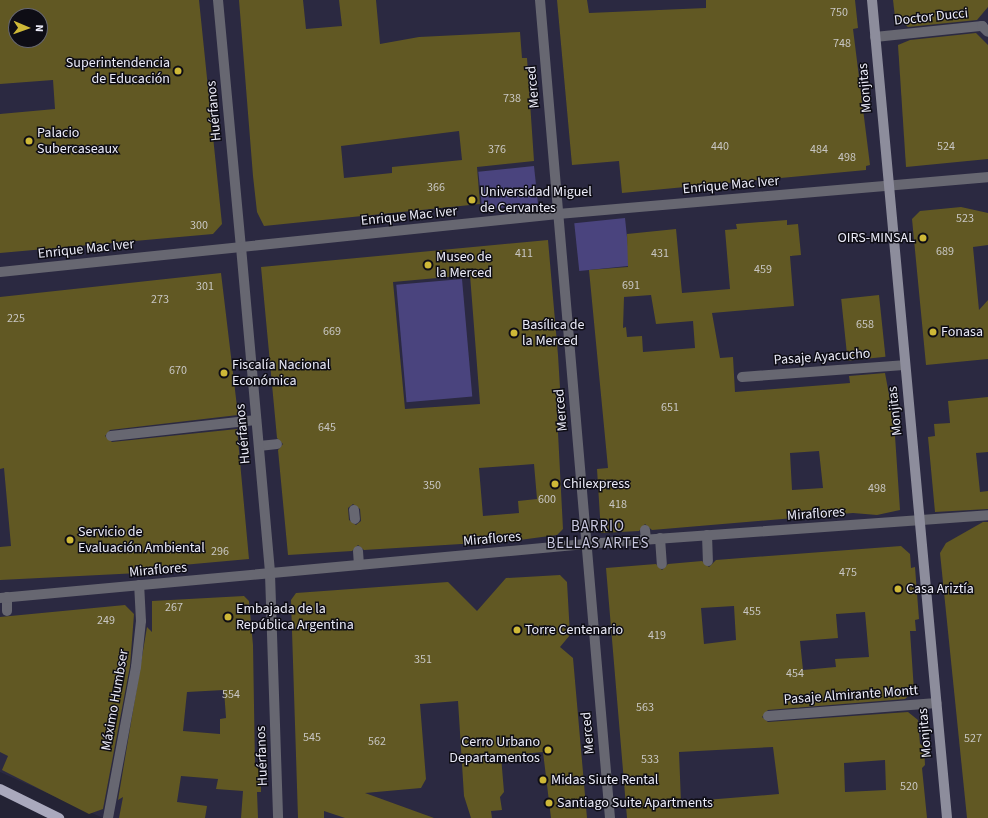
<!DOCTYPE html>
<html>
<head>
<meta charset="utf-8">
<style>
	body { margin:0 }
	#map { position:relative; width:988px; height:818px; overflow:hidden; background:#242335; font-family:"Source Sans 3",sans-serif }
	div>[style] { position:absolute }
	.built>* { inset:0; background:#2b2941 }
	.green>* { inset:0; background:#4a447e; transform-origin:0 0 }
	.building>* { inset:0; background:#615823; transform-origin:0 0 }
	.service>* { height:10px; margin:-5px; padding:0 5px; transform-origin:5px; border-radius:5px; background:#676771 }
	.pedestrian>* { height:10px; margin:-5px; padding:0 5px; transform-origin:5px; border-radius:5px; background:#676771 }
	.minor>* { height:10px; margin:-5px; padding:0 5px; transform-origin:5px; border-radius:5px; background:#676771 }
	.tertiary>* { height:10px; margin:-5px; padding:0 5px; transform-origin:5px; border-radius:5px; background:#676771 }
	.secondary>* { height:10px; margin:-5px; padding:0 5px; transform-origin:5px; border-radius:5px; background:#8d8d9c }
	.primary>* { height:10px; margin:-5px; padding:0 5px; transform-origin:5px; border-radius:5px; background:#aaa9bd }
	.dots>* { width:11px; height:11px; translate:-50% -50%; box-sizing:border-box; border:2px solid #0e0d15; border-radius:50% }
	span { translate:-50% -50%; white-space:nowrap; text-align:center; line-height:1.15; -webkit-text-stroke:3px #0e0d15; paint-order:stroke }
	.number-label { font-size:12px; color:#c8c6c3 }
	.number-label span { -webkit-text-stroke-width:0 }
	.street-label { font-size:14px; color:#ebebf8 }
	.poi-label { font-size:14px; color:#ebebf8 }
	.right { translate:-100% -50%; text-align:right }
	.left { translate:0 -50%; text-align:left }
	.neighbourhood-label { font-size:15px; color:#c8c7df; letter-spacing:1px }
	.north { position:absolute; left:8px; top:8px; width:40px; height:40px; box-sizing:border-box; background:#0e0d15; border:1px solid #666670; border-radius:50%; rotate:92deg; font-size:11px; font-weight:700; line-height:16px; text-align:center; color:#ebebf8 }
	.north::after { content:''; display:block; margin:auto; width:14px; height:18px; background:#ceb837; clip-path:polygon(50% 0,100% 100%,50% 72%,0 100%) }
</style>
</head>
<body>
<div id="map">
	<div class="built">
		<i style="clip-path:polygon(evenodd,0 0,988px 0,988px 818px,103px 818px,0 772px,0 0,16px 16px,40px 16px,40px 40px,16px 40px,16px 16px)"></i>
	</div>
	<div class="green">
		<i style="left:534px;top:166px;width:38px;height:56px;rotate:84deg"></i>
		<i style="left:625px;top:218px;width:48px;height:51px;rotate:84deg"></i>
		<i style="left:462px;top:279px;width:118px;height:66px;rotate:85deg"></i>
	</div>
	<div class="building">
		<i style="clip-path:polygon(evenodd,0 0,199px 0,222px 224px,213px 234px,0 253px,0 114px,55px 109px,53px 80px,0 84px,0 0,16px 16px,40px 16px,40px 40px,16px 40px,16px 16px)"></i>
		<i style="clip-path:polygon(evenodd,239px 0,303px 0,306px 29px,342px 26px,339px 0,376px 0,380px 44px,419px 37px,520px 32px,522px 58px,527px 58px,534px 161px,477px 167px,480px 204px,264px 226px,257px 212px,253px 176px,239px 0,459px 131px,462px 160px,392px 167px,392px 173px,344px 178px,341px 146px,459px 131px)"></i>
		<i style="clip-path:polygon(557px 0,587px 0,589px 13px,706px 8px,706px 0,855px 0,858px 28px,853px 29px,870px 165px,866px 166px,866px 170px,622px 193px,619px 161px,572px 165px)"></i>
		<i style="clip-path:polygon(893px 0,988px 0,988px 7px,977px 20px,908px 27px,895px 17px)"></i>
		<i style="clip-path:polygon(976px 33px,988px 45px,988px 159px,906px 167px,898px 45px,910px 40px)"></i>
		<i style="clip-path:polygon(961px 207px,988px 213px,988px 245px,973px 247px,979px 310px,988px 300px,988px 359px,926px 365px,912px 219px,920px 211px)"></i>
		<i style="clip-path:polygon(evenodd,787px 220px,787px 225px,798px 224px,801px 255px,790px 256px,794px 306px,712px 313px,720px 358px,733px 357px,735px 392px,850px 383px,849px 376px,885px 373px,894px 421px,900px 510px,877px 515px,853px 513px,652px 530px,645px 524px,639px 531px,601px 533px,597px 469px,608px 468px,589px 270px,628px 267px,627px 234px,676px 229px,682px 293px,730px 289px,725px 230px,737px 229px,736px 224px,787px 220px,651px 295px,656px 324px,693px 321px,695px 348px,643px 352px,642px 336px,627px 337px,626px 327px,623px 328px,624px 297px,651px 295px,787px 220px,819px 451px,823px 488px,792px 490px,790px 453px,819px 451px)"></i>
		<i style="clip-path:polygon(evenodd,548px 240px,558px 355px,560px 388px,556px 394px,563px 529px,557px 535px,512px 541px,364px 550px,358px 545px,352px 551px,288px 555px,278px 450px,283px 444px,277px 438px,261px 267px,548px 240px,470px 275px,480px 404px,405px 409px,393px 282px,470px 275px,548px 240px,534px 464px,537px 499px,518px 501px,519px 513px,483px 516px,479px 468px,534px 464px,548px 240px,353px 504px,360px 509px,361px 521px,356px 525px,349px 520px,348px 508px,353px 504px)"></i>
		<i style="clip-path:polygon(221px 273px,238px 415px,110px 430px,105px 436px,112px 442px,237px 429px,249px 559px,138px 569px,139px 573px,0 580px,0 547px,11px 546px,4px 468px,0 469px,0 297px)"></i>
		<i style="left:879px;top:295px;width:62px;height:38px;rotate:84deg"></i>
		<i style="clip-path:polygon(988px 397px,988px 452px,976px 453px,980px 492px,988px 491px,988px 509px,935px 512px,928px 437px,935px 436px,934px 424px,950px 423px,948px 401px)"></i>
		<i style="clip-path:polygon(983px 522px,988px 522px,988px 818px,967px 818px,940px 553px,946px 543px)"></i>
		<i style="clip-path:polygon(evenodd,901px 546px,910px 554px,911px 568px,915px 567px,919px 619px,915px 620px,916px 631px,910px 631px,914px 691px,905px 699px,768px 710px,762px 717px,768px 722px,908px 712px,918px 720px,920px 744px,924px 746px,925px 765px,922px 768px,927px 818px,627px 818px,606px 568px,656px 564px,662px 570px,668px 564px,702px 561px,709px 567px,716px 560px,901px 546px,734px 606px,736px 640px,704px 644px,701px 608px,734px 606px,901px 546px,865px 612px,869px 657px,835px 659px,836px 667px,803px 670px,800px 641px,838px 638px,836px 614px,865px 612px,901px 546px,773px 747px,779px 794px,681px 802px,679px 752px,773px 747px,901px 546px,885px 760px,886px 790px,845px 792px,844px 763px,885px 760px)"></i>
		<i style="clip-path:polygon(560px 575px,567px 582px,570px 635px,560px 647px,573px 658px,587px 818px,551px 818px,543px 752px,501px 756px,504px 792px,500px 797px,502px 810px,491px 811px,492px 818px,471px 818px,464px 796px,458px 701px,420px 704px,426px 779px,421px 788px,365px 793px,434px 818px,345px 818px,324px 811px,324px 818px,298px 818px,291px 600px,296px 593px,448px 582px,477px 611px,506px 578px)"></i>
		<i style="clip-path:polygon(evenodd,244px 596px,249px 601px,253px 645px,255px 765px,260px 767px,261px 792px,257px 792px,258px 818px,241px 818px,243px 791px,216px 789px,218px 779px,181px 776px,177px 802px,207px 806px,205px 818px,119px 818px,123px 797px,118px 800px,147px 627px,152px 632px,152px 601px,244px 596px,224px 690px,226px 718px,220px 719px,220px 734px,183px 731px,187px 692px,224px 690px)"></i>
		<i style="clip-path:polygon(125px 605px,134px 614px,130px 666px,103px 809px,89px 814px,2px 770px,8px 756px,0 752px,0 617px)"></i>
	</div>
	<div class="service">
		<i style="left:259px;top:446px;width:18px;rotate:-6deg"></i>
		<i style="left:354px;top:510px;width:9px;rotate:84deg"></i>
		<i style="left:645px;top:530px;width:10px;rotate:84deg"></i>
		<i style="left:707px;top:535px;width:26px;rotate:88deg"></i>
		<i style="left:660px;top:538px;width:26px;rotate:86deg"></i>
		<i style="left:358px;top:551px;width:14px;rotate:86deg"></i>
		<i style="left:7px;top:597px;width:14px;rotate:90deg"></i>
	</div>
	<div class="pedestrian">
		<i style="left:218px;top:0;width:248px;rotate:84.7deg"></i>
		<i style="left:111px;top:436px;width:146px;rotate:-6.3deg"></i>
	</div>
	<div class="minor">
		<i style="left:540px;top:0;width:821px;rotate:85.11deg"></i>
		<i style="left:875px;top:37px;width:108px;rotate:-5.9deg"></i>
		<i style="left:982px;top:26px;width:8px;rotate:45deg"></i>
		<i style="left:241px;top:247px;width:328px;rotate:84.9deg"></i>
		<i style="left:270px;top:574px;width:244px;rotate:88.1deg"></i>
		<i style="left:0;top:272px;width:561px;rotate:-5.93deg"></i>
		<i style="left:558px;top:214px;width:432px;rotate:-4.9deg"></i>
		<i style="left:742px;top:377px;width:162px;rotate:-4.2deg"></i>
		<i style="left:768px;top:716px;width:169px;rotate:-4.4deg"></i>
		<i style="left:108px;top:818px;width:154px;rotate:-79.5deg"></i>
		<i style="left:136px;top:667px;width:46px;rotate:-83.8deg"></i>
		<i style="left:141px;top:621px;width:36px;rotate:-93deg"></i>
	</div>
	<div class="tertiary">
		<i style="left:0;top:598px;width:588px;rotate:-5.26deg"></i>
		<i style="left:586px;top:544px;width:403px;rotate:-4.1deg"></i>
	</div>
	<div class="secondary">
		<i style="left:872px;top:0;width:821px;rotate:84.76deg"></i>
	</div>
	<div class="primary">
		<i style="left:0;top:789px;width:66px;rotate:26.2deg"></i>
	</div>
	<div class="dots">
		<i style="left:178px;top:71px;background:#ceb837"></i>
		<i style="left:29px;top:141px;background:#ceb837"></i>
		<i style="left:472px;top:200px;background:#ceb837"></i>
		<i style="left:923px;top:238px;background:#ceb837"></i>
		<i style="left:428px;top:265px;background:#ceb837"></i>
		<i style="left:933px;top:332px;background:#ceb837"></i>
		<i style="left:514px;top:333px;background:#ceb837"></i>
		<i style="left:224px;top:373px;background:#ceb837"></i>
		<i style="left:555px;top:484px;background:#ceb837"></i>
		<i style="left:70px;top:540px;background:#ceb837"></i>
		<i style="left:898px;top:589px;background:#ceb837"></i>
		<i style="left:228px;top:617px;background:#ceb837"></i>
		<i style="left:517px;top:630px;background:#ceb837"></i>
		<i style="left:548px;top:750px;background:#ceb837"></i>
		<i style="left:543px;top:780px;background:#ceb837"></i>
		<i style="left:549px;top:803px;background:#ceb837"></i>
	</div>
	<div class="number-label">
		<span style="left:839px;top:13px">750</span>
		<span style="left:842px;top:44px">748</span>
		<span style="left:512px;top:99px">738</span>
		<span style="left:720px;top:147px">440</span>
		<span style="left:946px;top:147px">524</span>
		<span style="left:497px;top:150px">376</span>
		<span style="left:819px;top:150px">484</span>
		<span style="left:847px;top:158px">498</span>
		<span style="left:436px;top:188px">366</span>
		<span style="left:965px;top:219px">523</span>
		<span style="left:199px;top:226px">300</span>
		<span style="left:945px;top:252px">689</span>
		<span style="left:524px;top:254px">411</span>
		<span style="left:660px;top:254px">431</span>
		<span style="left:763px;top:270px">459</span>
		<span style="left:631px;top:286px">691</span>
		<span style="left:205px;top:287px">301</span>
		<span style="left:160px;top:300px">273</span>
		<span style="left:16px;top:319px">225</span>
		<span style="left:865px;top:325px">658</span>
		<span style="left:332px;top:332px">669</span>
		<span style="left:178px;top:371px">670</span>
		<span style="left:670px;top:408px">651</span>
		<span style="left:327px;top:428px">645</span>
		<span style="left:432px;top:486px">350</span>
		<span style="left:877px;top:489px">498</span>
		<span style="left:547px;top:500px">600</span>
		<span style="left:618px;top:505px">418</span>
		<span style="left:220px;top:552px">296</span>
		<span style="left:848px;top:573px">475</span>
		<span style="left:174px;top:608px">267</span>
		<span style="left:752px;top:612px">455</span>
		<span style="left:106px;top:621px">249</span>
		<span style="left:657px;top:636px">419</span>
		<span style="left:423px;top:660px">351</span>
		<span style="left:795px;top:674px">454</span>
		<span style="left:231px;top:695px">554</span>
		<span style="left:645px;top:708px">563</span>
		<span style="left:312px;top:738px">545</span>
		<span style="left:973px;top:739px">527</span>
		<span style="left:377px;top:742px">562</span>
		<span style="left:650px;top:760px">533</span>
		<span style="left:909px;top:787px">520</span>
	</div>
	<div class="street-label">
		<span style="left:931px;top:17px;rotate:-6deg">Doctor Ducci</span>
		<span style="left:533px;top:87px;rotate:-95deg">Merced</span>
		<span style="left:865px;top:88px;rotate:-95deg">Monjitas</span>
		<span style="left:214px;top:111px;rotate:-95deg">Huérfanos</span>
		<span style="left:731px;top:185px;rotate:-5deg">Enrique Mac Iver</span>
		<span style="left:409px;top:216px;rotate:-6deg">Enrique Mac Iver</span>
		<span style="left:86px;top:249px;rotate:-6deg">Enrique Mac Iver</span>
		<span style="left:822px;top:357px;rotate:-4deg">Pasaje Ayacucho</span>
		<span style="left:561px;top:410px;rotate:-95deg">Merced</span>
		<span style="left:895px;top:411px;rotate:-96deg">Monjitas</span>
		<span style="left:243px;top:434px;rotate:-95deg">Huérfanos</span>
		<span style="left:816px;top:514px;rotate:-4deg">Miraflores</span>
		<span style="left:492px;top:539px;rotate:-5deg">Miraflores</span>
		<span style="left:158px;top:570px;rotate:-5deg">Miraflores</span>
		<span style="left:851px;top:695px;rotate:-4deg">Pasaje Almirante Montt</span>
		<span style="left:115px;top:700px;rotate:-80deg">Máximo Humbser</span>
		<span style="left:588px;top:733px;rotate:-95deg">Merced</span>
		<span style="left:925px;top:733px;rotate:-95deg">Monjitas</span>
		<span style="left:262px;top:756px;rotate:-92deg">Huérfanos</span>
	</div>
	<div class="poi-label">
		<span class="right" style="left:170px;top:71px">Superintendencia<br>de Educación</span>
		<span class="left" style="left:37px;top:141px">Palacio<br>Subercaseaux</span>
		<span class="left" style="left:480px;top:200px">Universidad Miguel<br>de Cervantes</span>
		<span class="right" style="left:915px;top:238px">OIRS-MINSAL</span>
		<span class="left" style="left:436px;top:265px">Museo de<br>la Merced</span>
		<span class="left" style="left:522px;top:333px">Basílica de<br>la Merced</span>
		<span class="left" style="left:941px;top:332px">Fonasa</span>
		<span class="left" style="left:232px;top:373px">Fiscalía Nacional<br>Económica</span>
		<span class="left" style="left:563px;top:484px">Chilexpress</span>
		<span class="left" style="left:78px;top:540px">Servicio de<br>Evaluación Ambiental</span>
		<span class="left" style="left:906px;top:589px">Casa Ariztía</span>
		<span class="left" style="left:236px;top:617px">Embajada de la<br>República Argentina</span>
		<span class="left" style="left:525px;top:630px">Torre Centenario</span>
		<span class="right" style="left:540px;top:750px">Cerro Urbano<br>Departamentos</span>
		<span class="left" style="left:551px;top:780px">Midas Siute Rental</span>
		<span class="left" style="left:557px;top:803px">Santiago Suite Apartments</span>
	</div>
	<div class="neighbourhood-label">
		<span style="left:598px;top:535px">BARRIO<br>BELLAS ARTES</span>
	</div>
	<div class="north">N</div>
</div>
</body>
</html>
